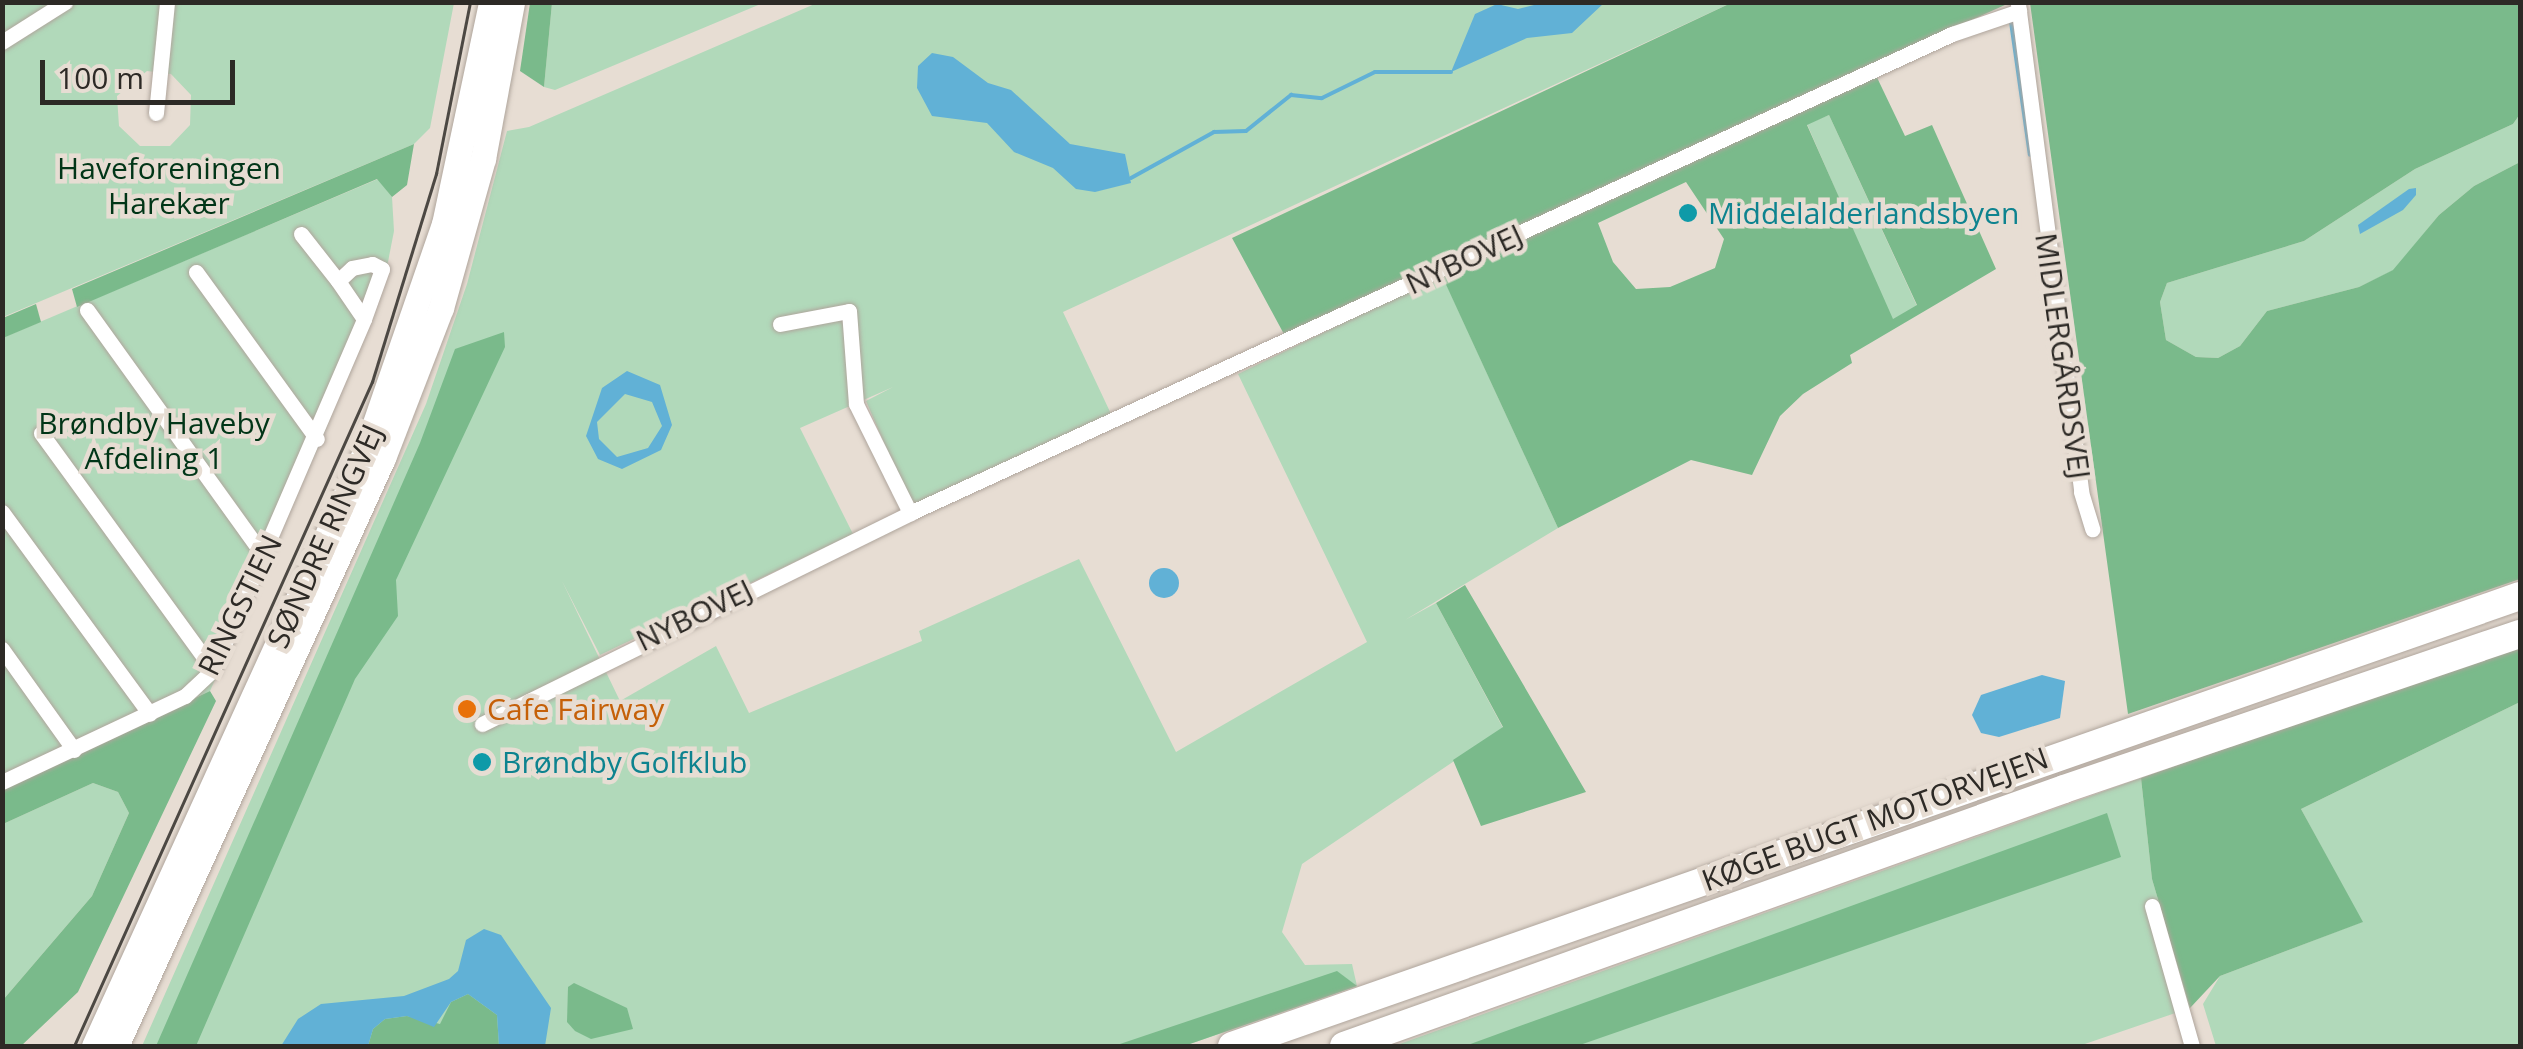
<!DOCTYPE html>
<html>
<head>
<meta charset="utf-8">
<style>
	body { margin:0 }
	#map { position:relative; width:2523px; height:1049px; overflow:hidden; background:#e7ddd3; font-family:"Open Sans",sans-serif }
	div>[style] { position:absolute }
	.green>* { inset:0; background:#b1d9ba }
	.forest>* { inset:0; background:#7aba8b }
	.water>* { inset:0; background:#61b1d6 }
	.round { border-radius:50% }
	.stream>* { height:4px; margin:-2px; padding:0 2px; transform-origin:2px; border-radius:2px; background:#61b1d6 }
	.roads { filter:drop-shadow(0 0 2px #afa59c) drop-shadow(0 0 2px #afa59c) }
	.street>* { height:15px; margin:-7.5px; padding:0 7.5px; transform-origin:7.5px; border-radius:7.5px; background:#fff }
	.primary>* { height:25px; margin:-12.5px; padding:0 12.5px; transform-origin:12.5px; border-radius:12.5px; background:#fff }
	.highway>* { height:28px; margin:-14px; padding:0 14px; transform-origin:14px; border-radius:14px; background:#fff }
	.tram>* { height:2.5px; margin:-1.25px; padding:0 1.25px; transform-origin:1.25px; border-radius:1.25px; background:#4c4843 }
	.dots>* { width:28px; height:28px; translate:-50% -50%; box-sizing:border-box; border:5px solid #e7ddd3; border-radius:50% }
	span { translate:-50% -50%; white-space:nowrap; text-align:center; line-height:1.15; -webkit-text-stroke:9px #e7ddd3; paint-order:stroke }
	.park-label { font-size:30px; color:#013517 }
	.culture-label { font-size:30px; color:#0d838f }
	.left { translate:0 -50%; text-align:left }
	.street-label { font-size:30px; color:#2d2a26 }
	.food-label { font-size:30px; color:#c56008 }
	.frame { position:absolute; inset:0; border:5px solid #2d2a26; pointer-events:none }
	.scale { position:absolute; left:40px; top:60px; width:195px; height:45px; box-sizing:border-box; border:5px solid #2d2a26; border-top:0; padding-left:12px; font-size:30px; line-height:35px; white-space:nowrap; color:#2d2a26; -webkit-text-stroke:8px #e7ddd3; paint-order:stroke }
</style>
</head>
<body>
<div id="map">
	<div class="green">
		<i style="clip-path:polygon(evenodd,3px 3px,454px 3px,430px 128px,414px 144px,3px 317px,3px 3px,147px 71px,171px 74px,191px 95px,190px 125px,170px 146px,140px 146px,119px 126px,117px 96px,147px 71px)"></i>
		<i style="clip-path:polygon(552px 3px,552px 2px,763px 3px,555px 90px,544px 87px)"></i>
		<i style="clip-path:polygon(817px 3px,1731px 3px,1063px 312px,1112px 416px,913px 510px,866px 401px,893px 387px,800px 428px,853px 534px,600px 655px,562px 581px,620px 701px,716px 646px,749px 713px,922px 641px,919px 631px,1079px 559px,1176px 752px,1367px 642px,1238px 374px,1442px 275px,1558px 528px,1405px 620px,1436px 603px,1503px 728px,1302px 864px,1282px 932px,1305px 965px,1352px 964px,1357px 986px,1184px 1046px,142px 1046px,426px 404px,467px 284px,507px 131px,529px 127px)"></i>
		<i style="clip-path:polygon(2520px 114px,2520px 162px,2474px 186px,2439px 215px,2394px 270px,2359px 287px,2267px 311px,2240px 346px,2218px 358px,2196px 357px,2166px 340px,2160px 302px,2167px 283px,2304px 241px,2415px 169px,2513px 124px)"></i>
		<i style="clip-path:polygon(1829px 115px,1917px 306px,1892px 320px,1807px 124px)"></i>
		<i style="clip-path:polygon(378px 179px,392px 197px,394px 231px,387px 267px,324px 434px,210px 691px,3px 789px,2px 338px)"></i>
		<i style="clip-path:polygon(2520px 702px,2520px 1046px,2216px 1046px,2203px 1004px,2220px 976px,2362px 922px,2301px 809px)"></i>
		<i style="clip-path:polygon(2141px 778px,2152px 879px,2190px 1008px,2079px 1046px,1394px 1046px)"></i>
		<i style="clip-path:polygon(93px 783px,118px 792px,129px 813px,92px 896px,3px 1000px,3px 824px)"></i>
	</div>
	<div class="forest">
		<i style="clip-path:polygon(530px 3px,552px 3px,544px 87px,520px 71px)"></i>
		<i style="clip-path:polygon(evenodd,1731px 3px,2005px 5px,1871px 65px,1905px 136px,1932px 125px,1996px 269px,1850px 355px,1852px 363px,1803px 394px,1780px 416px,1752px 475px,1691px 460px,1558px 528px,1437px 265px,1285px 336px,1232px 238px,1731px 3px,1829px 115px,1917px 305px,1893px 319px,1807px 125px,1829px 115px,1731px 3px,1686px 182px,1724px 239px,1715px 268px,1670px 287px,1636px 289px,1613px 262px,1598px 223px,1686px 182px)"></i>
		<i style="clip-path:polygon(2030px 3px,2520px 3px,2520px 114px,2513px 124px,2415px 169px,2304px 241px,2167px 283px,2160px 302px,2166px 340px,2196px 357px,2218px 358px,2240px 346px,2267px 311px,2359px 287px,2393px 270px,2439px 215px,2474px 186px,2520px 162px,2520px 579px,2128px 714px)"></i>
		<i style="clip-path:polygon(414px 144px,407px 185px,392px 197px,377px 179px,77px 307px,72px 289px)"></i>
		<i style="clip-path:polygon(36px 304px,41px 322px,3px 338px,3px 318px)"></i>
		<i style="clip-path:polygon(504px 332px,505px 347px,396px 580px,398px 616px,355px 679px,196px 1046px,156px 1046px,420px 443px,455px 349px)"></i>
		<i style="clip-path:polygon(1465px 585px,1586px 792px,1481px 826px,1453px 760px,1503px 727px,1436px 603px)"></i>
		<i style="clip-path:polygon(2520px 645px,2520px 702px,2301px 809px,2363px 922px,2220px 976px,2190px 1008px,2152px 879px,2141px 778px)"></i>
		<i style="clip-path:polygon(210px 691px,216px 701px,78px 992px,21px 1046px,3px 1046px,3px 1000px,92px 896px,129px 813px,118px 792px,93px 783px,3px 824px,2px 789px)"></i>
		<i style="clip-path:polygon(2107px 813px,2121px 857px,1577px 1046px,1465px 1046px)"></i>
		<i style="clip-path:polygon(1337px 971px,1357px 986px,1184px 1046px,1114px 1046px)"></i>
		<i style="clip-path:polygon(574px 983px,627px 1008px,633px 1029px,591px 1039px,575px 1031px,567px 1022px,568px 987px)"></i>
		<i style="clip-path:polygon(468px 994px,497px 1015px,499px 1046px,368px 1046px,373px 1029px,385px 1019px,407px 1016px,440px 1024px,451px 1002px)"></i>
	</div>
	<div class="water">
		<i style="clip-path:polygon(1546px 2px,1604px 3px,1572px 33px,1527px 38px,1451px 72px,1475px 14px,1497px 4px,1518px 9px)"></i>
		<i style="clip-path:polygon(932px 53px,953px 57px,988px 83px,1011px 90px,1070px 144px,1125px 154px,1131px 183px,1095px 192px,1076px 189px,1053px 168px,1014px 152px,987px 123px,932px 116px,917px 88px,918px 66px)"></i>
		<i style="clip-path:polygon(2409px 189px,2416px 188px,2416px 195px,2403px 210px,2360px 234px,2358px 225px)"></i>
		<i style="clip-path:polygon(evenodd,627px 371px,660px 385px,672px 425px,661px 450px,622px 469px,598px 459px,586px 436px,602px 388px,627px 371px,625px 394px,652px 402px,662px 426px,648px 448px,617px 457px,599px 439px,597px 422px,625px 394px)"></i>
		<i class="round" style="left:1149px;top:568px;width:30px;height:30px"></i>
		<i style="clip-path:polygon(2042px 675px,2065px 681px,2060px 718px,1999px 737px,1981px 733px,1972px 715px,1981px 695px)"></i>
		<i style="clip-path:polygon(484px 929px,501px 935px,551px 1008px,545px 1046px,499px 1046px,497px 1015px,468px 994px,451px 1002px,434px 1027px,407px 1016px,385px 1019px,373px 1029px,368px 1046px,281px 1046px,298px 1019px,321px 1004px,404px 996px,449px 979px,458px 971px,466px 940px)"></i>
	</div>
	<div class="stream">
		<i style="left:2009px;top:2px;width:1px;rotate:90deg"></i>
		<i style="left:2011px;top:22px;width:134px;rotate:81.9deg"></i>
		<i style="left:1131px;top:178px;width:95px;rotate:-29deg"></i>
		<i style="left:1214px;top:132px;width:32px;rotate:-2deg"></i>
		<i style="left:1246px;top:131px;width:58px;rotate:-38.7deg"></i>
		<i style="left:1291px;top:95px;width:31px;rotate:6deg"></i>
		<i style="left:1322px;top:98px;width:59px;rotate:-26.1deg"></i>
		<i style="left:1375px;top:72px;width:76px"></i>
	</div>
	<div class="roads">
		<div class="street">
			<i style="left:2018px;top:4px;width:492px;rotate:82.6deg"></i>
			<i style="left:2081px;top:492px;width:39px;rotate:73deg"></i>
			<i style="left:2px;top:42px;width:75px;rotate:-32.4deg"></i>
			<i style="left:156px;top:113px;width:112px;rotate:-84.3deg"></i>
			<i style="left:301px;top:234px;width:60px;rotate:51.8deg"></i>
			<i style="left:196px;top:272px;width:206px;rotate:54.1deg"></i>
			<i style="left:87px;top:310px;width:305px;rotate:54.3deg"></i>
			<i style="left:780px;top:324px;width:70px;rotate:-10.7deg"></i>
			<i style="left:849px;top:311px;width:93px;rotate:85.7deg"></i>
			<i style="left:856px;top:404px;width:122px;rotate:63.6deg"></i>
			<i style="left:41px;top:433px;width:293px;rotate:54deg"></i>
			<i style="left:2px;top:512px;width:250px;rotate:53.8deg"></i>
			<i style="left:2px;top:649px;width:124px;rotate:54.5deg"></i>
			<i style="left:482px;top:724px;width:477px;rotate:-26.2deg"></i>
			<i style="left:910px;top:513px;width:1147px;rotate:-24.69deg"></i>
			<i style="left:1952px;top:34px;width:71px;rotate:-18.9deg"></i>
			<i style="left:2px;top:782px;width:202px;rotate:-25.2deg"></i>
			<i style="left:185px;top:696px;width:38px;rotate:-43deg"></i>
			<i style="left:213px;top:670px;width:382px;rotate:-66.7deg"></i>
			<i style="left:364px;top:319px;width:53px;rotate:-70.2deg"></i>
			<i style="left:382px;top:269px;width:11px;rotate:-153deg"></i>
			<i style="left:372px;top:264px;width:20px;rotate:169deg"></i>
			<i style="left:352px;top:268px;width:19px;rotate:137deg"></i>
			<i style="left:338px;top:281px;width:46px;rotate:55.6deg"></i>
			<i style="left:2152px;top:906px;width:146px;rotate:74.1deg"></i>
		</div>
		<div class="primary">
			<i style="left:94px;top:1046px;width:653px;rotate:-65.48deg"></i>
			<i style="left:365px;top:452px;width:241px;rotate:-70.9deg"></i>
			<i style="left:444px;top:224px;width:227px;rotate:-78deg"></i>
			<i style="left:116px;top:1046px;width:646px;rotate:-65.58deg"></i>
			<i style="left:383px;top:458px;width:161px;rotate:-68.9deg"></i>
			<i style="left:441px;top:308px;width:155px;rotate:-74.3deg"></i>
			<i style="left:483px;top:159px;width:160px;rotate:-79.5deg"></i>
		</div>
		<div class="highway">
			<i style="left:1232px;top:1046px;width:1364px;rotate:-19.26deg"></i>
			<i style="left:1344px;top:1046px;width:764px;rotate:-19.64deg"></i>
			<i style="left:2064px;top:789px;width:482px;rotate:-18.8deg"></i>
		</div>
	</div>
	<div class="tram">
		<i style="left:74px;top:1046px;width:728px;rotate:-65.83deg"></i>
		<i style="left:372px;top:382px;width:218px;rotate:-72.9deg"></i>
		<i style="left:436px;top:174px;width:175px;rotate:-78.8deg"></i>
	</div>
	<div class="dots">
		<i style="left:1688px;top:213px;background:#0f9aa8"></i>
		<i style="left:467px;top:709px;background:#e8710a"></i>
		<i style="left:482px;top:762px;background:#0f9aa8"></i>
	</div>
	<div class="park-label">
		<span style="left:169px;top:185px">Haveforeningen<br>Harekær</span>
		<span style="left:154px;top:440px">Brøndby Haveby<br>Afdeling 1</span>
	</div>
	<div class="culture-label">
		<span class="left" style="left:1708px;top:213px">Middelalderlandsbyen</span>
		<span class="left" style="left:502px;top:762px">Brøndby Golfklub</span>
	</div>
	<div class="street-label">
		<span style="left:1464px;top:259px;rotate:-25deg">NYBOVEJ</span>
		<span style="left:2063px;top:356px;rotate:82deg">MIDLERGÅRDSVEJ</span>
		<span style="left:325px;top:536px;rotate:-66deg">SØNDRE RINGVEJ</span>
		<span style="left:240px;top:605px;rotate:-64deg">RINGSTIEN</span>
		<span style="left:694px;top:615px;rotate:-26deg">NYBOVEJ</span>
		<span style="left:1875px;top:819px;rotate:-20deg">KØGE BUGT MOTORVEJEN</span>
	</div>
	<div class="food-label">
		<span class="left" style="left:487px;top:709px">Cafe Fairway</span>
	</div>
	<div class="frame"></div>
	<div class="scale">100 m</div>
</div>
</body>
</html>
